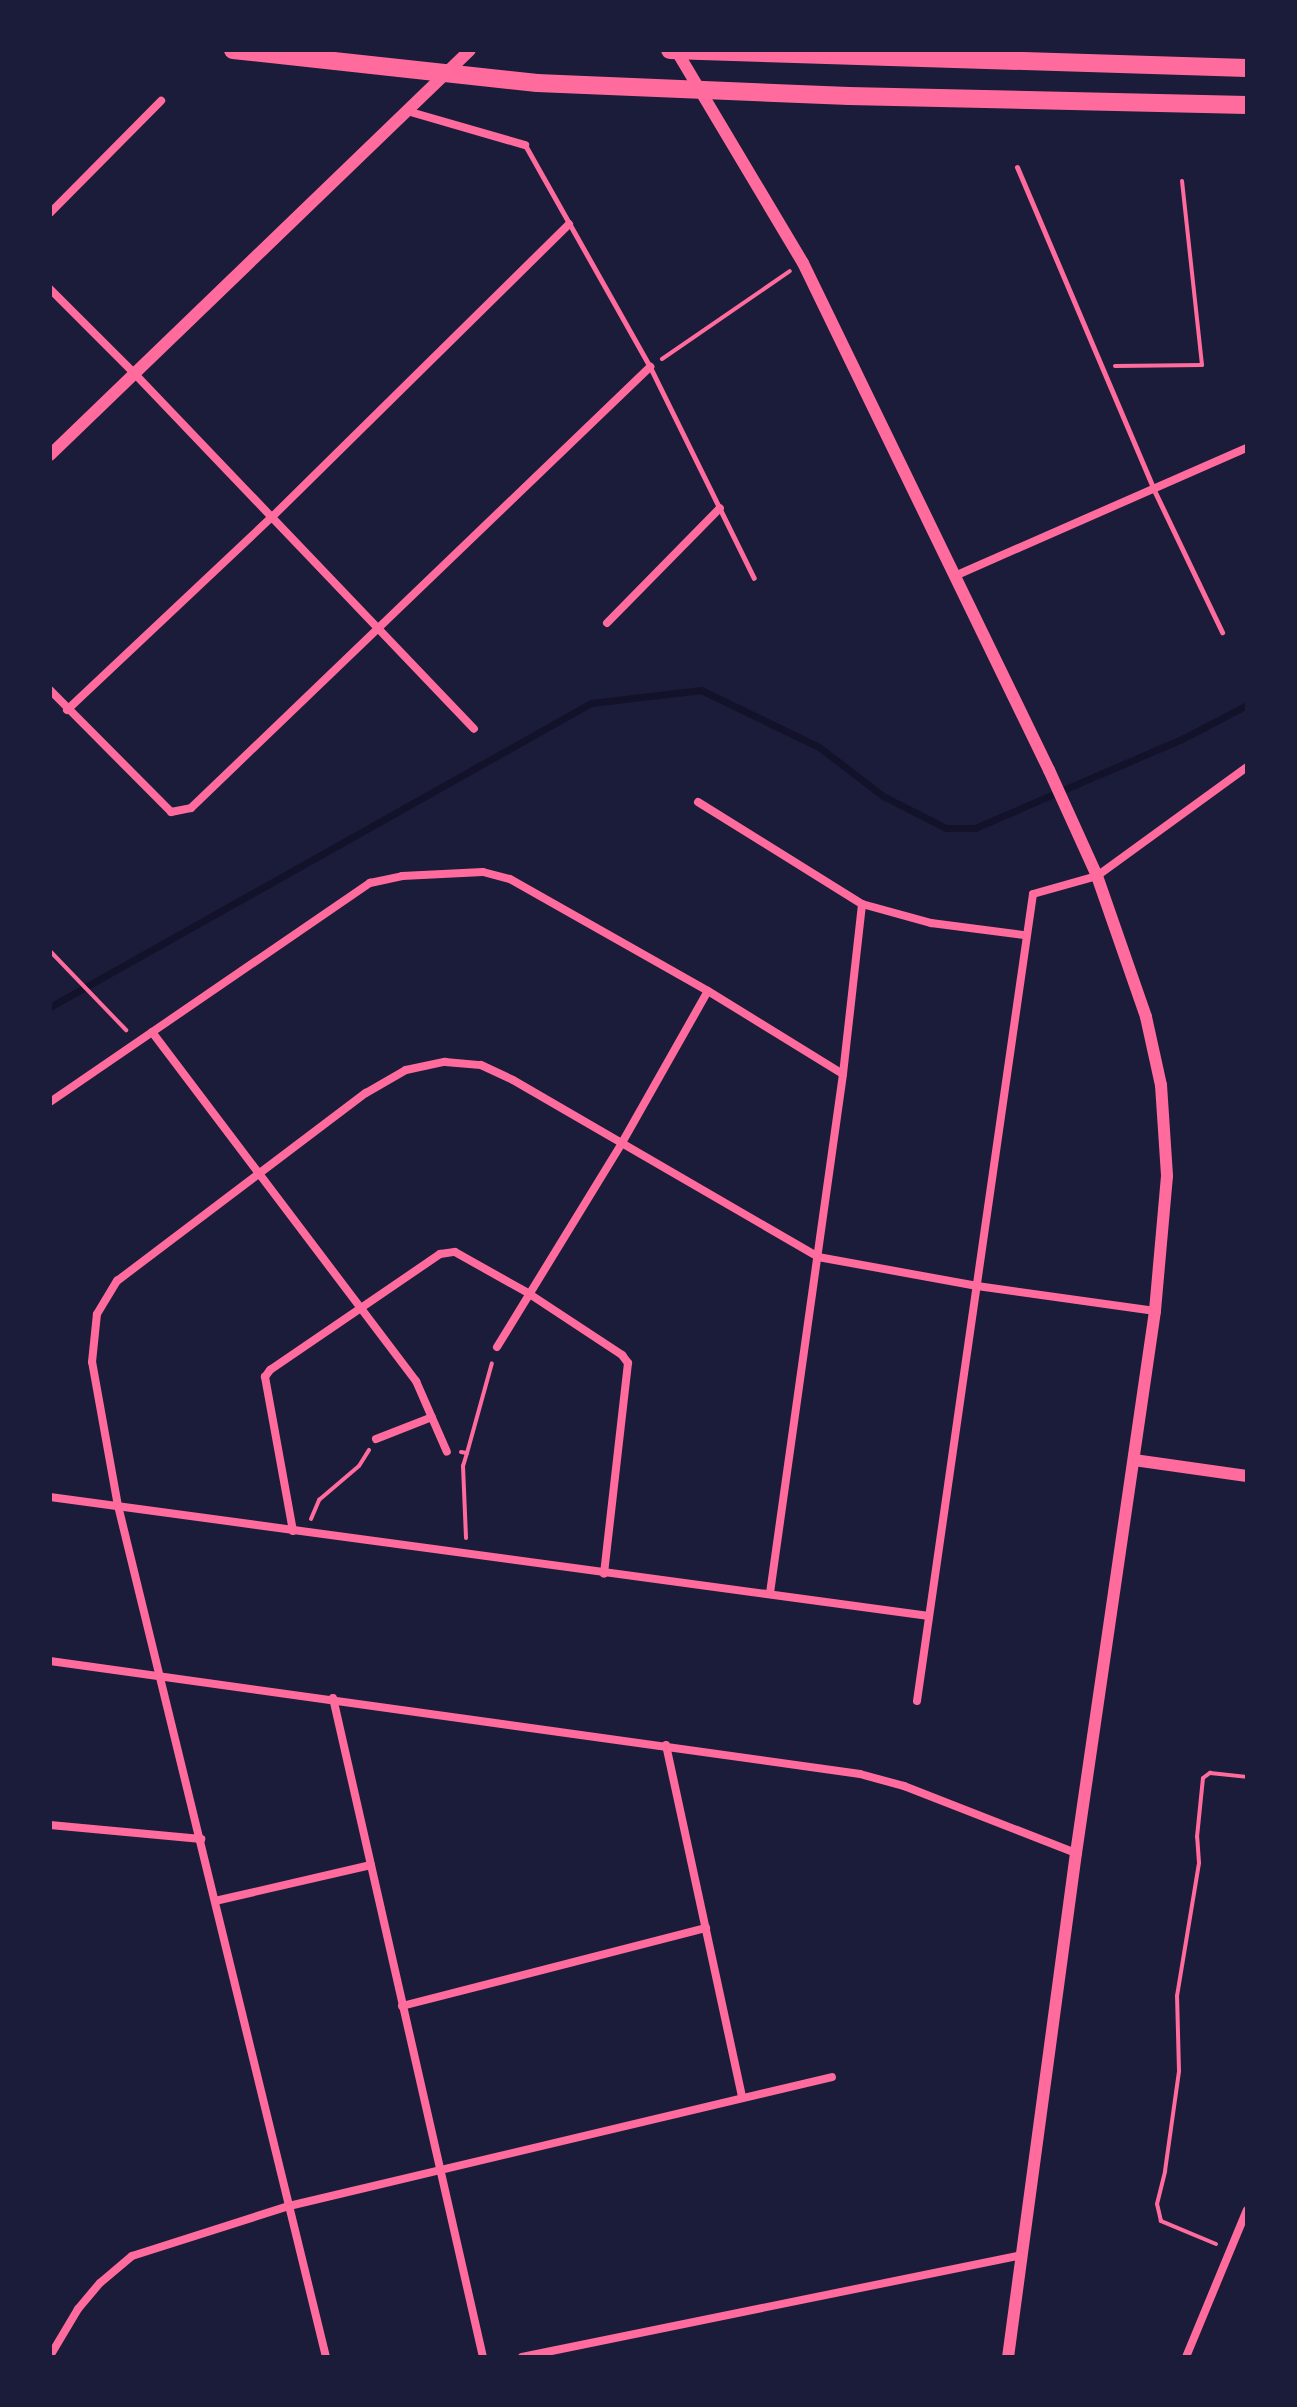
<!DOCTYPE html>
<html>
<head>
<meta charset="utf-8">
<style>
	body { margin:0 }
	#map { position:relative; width:1297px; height:2407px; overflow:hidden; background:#1b1b3a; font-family:Roboto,sans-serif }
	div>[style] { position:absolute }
	.stream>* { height:7px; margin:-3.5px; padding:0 3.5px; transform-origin:3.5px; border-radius:3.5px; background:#12122b }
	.path>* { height:4px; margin:-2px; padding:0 2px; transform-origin:2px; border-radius:2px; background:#ff6b9d }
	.service>* { height:5px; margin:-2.5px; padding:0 2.5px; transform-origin:2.5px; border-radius:2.5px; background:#ff6b9d }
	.minor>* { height:8px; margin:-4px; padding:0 4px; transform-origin:4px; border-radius:4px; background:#ff6b9d }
	.tertiary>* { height:12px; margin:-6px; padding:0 6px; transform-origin:6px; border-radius:6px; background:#ff6b9d }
	.motorway>* { height:18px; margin:-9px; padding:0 9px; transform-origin:9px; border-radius:9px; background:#ff6b9d }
	span { translate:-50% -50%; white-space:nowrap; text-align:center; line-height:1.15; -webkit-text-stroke:6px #1b1b3a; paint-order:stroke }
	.frame { position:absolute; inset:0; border:52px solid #1b1b3a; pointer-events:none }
</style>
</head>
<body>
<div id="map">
	<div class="stream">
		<i style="left:50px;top:1007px;width:621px;rotate:-29.33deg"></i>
		<i style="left:591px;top:703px;width:111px;rotate:-6.7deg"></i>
		<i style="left:701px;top:690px;width:131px;rotate:25.8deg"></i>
		<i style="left:819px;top:747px;width:81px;rotate:37.4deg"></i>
		<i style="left:883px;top:796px;width:71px;rotate:26.9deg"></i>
		<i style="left:946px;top:828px;width:29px"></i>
		<i style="left:975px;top:828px;width:225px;rotate:-23.3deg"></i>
		<i style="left:1182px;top:739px;width:73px;rotate:-27.6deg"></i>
	</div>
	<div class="path">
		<i style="left:662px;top:359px;width:155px;rotate:-34.5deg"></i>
		<i style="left:1115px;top:366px;width:87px;rotate:-0.7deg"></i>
		<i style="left:1202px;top:365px;width:185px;rotate:-96.2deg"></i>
		<i style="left:50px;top:951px;width:110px;rotate:46.1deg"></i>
		<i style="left:461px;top:1452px;width:6px;rotate:9deg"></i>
		<i style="left:467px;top:1453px;width:14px;rotate:107deg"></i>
		<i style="left:463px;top:1466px;width:72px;rotate:87.6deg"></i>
		<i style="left:467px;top:1453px;width:93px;rotate:-74.5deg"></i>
		<i style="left:311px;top:1519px;width:21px;rotate:-67deg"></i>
		<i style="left:319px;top:1500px;width:52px;rotate:-40.4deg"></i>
		<i style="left:359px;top:1466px;width:19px;rotate:-58deg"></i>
		<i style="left:1216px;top:2244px;width:60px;rotate:-157.3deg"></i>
		<i style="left:1161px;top:2221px;width:17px;rotate:-103deg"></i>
		<i style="left:1157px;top:2204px;width:34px;rotate:-76deg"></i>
		<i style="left:1165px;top:2171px;width:101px;rotate:-82deg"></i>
		<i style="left:1179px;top:2071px;width:75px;rotate:-91.5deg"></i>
		<i style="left:1177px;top:1996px;width:135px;rotate:-80.6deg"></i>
		<i style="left:1199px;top:1863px;width:26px;rotate:-94deg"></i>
		<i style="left:1197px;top:1837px;width:59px;rotate:-84.2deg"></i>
		<i style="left:1203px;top:1778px;width:9px;rotate:-36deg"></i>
		<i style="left:1210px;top:1773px;width:37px;rotate:6deg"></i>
	</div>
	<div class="service">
		<i style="left:525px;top:145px;width:255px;rotate:60.6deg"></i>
		<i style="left:650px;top:367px;width:235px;rotate:63.8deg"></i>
		<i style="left:1017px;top:167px;width:349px;rotate:67deg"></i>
		<i style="left:1153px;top:488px;width:160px;rotate:64.4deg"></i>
	</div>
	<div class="minor">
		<i style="left:407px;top:111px;width:123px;rotate:16.1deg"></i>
		<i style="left:50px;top:213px;width:158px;rotate:-45.3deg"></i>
		<i style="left:50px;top:289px;width:119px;rotate:45deg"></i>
		<i style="left:134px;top:373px;width:492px;rotate:46.3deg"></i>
		<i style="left:957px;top:575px;width:317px;rotate:-23.7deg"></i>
		<i style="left:607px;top:623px;width:161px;rotate:-45.5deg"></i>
		<i style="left:50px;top:690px;width:172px;rotate:45.2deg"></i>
		<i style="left:171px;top:812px;width:20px;rotate:-11deg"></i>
		<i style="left:191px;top:808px;width:637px;rotate:-43.85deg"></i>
		<i style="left:67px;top:710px;width:279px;rotate:-43.3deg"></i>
		<i style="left:270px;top:519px;width:420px;rotate:-44.6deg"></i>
		<i style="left:698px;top:802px;width:193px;rotate:31.9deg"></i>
		<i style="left:862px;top:904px;width:72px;rotate:15.4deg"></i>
		<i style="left:931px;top:923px;width:94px;rotate:7.4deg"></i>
		<i style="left:152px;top:1032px;width:438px;rotate:52.9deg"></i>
		<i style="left:416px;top:1381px;width:77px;rotate:66.4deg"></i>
		<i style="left:50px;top:1102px;width:388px;rotate:-34.4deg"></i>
		<i style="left:370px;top:883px;width:33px;rotate:-12deg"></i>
		<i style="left:402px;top:876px;width:81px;rotate:-2.8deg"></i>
		<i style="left:483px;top:872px;width:28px;rotate:15deg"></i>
		<i style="left:510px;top:879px;width:227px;rotate:29.5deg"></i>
		<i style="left:708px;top:991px;width:158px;rotate:31.6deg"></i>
		<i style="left:497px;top:1347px;width:241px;rotate:-58.5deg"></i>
		<i style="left:623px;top:1141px;width:172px;rotate:-60.5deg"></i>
		<i style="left:376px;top:1439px;width:60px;rotate:-21.4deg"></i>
		<i style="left:50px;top:1497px;width:887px;rotate:7.71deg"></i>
		<i style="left:293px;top:1531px;width:157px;rotate:-100.3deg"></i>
		<i style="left:265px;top:1377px;width:9px;rotate:-54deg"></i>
		<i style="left:270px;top:1370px;width:206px;rotate:-34.3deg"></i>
		<i style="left:440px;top:1254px;width:15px;rotate:-8deg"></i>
		<i style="left:455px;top:1252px;width:84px;rotate:29.3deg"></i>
		<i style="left:528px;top:1293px;width:113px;rotate:33.4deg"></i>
		<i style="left:622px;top:1355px;width:10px;rotate:53deg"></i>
		<i style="left:628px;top:1363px;width:212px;rotate:96.5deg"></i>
		<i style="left:770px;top:1593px;width:524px;rotate:-81.99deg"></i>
		<i style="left:843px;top:1074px;width:171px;rotate:-83.6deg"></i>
		<i style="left:50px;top:1661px;width:818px;rotate:7.94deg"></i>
		<i style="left:860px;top:1774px;width:46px;rotate:15.3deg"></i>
		<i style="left:904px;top:1786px;width:185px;rotate:21.3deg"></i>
		<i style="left:333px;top:1698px;width:676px;rotate:77.18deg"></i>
		<i style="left:917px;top:1701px;width:815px;rotate:-81.82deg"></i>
		<i style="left:1033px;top:894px;width:66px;rotate:-15.7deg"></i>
		<i style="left:1097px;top:876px;width:185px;rotate:-36deg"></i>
		<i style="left:666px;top:1745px;width:360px;rotate:77.8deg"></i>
		<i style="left:50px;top:1825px;width:152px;rotate:5.3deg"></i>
		<i style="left:215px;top:1901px;width:160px;rotate:-13deg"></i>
		<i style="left:402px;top:2006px;width:314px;rotate:-14.4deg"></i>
		<i style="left:50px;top:2356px;width:55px;rotate:-59.2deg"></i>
		<i style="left:78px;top:2309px;width:34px;rotate:-50deg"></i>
		<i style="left:100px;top:2283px;width:42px;rotate:-40.2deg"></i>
		<i style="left:132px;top:2256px;width:165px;rotate:-17.7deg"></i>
		<i style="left:289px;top:2206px;width:558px;rotate:-13.36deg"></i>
		<i style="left:326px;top:2357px;width:876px;rotate:-103.73deg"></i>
		<i style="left:118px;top:1506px;width:146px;rotate:-100.2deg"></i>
		<i style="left:92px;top:1362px;width:48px;rotate:-84.1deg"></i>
		<i style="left:97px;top:1314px;width:39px;rotate:-59deg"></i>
		<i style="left:117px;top:1281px;width:312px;rotate:-37.1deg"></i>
		<i style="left:366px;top:1093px;width:46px;rotate:-29.9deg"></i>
		<i style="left:406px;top:1070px;width:40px;rotate:-12deg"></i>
		<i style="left:445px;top:1062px;width:36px;rotate:5deg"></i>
		<i style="left:481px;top:1065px;width:35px;rotate:25deg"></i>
		<i style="left:513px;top:1080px;width:353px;rotate:30.1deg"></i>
		<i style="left:818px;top:1257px;width:162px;rotate:10.3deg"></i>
		<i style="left:977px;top:1286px;width:180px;rotate:8deg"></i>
		<i style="left:522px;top:2357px;width:510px;rotate:-11.53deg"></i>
		<i style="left:1186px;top:2357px;width:159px;rotate:-67.5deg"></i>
	</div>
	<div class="tertiary">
		<i style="left:676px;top:50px;width:248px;rotate:59.2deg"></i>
		<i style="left:803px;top:263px;width:564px;rotate:64.12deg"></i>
		<i style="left:1049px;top:770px;width:116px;rotate:65.6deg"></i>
		<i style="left:1097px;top:876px;width:149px;rotate:70.8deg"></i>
		<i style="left:1146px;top:1017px;width:70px;rotate:77.6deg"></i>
		<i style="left:1161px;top:1085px;width:91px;rotate:86.2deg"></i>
		<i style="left:1167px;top:1176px;width:136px;rotate:95.1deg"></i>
		<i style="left:1155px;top:1311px;width:548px;rotate:98.29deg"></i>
		<i style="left:1076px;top:1853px;width:509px;rotate:97.68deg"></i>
		<i style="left:50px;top:455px;width:583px;rotate:-43.96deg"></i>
		<i style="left:1134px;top:1460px;width:114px;rotate:8.1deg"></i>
	</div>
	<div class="motorway">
		<i style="left:233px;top:50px;width:306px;rotate:6.2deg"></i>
		<i style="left:537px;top:83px;width:312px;rotate:2.4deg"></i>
		<i style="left:849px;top:96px;width:398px;rotate:1.3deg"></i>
		<i style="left:670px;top:50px;width:577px;rotate:1.79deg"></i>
	</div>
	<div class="frame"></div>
</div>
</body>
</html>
